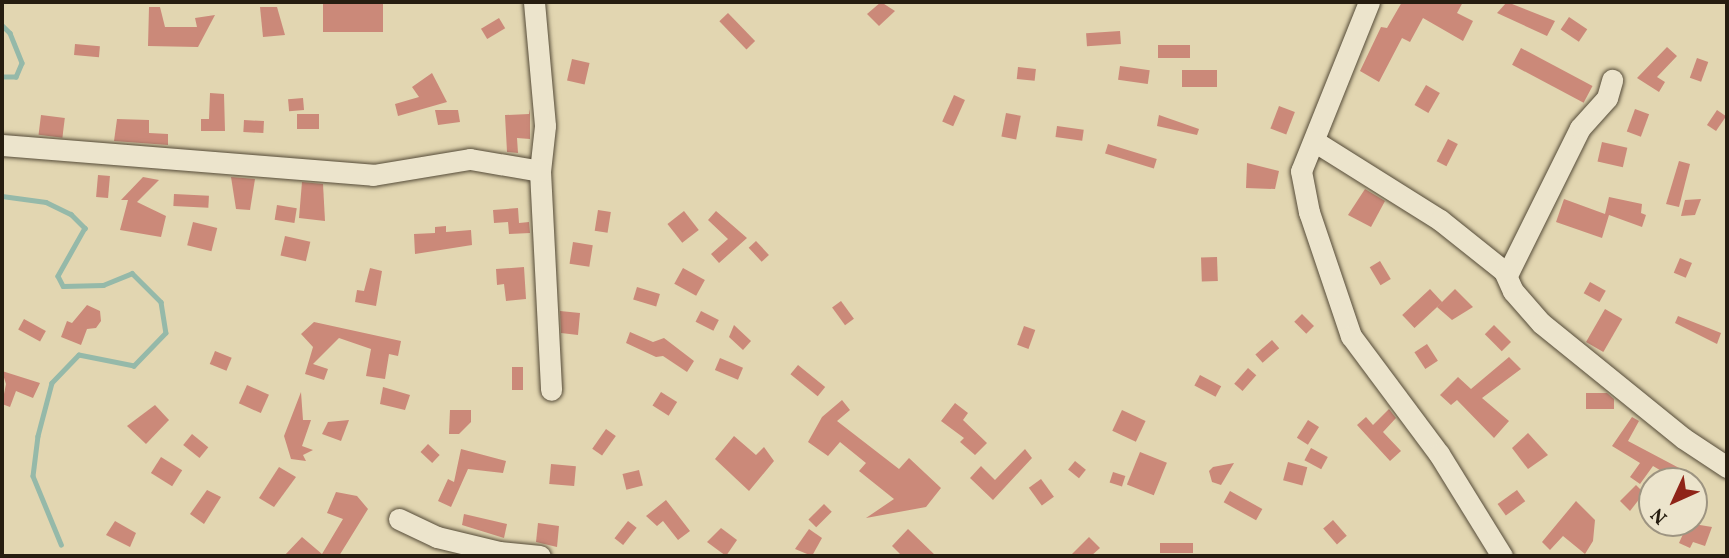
<!DOCTYPE html>
<html>
<head>
<meta charset="utf-8">
<style>
	body { margin:0 }
	#map { position:relative; width:1729px; height:558px; overflow:hidden; background:#e2d6b1; font-family:Vollkorn,serif }
	div>[style] { position:absolute }
	.stream>* { height:4.5px; margin:-2.25px; padding:0 2.25px; transform-origin:2.25px; border-radius:2.25px; background:#95b9a9 }
	.building>* { inset:0; background:#cb8979; transform-origin:0 0 }
	.roads { filter:drop-shadow(0 0 2px #554b38) drop-shadow(0 0 2px #554b38) }
	.minor>* { height:21px; margin:-10.5px; padding:0 10.5px; transform-origin:10.5px; border-radius:10.5px; background:#ece4cc }
	span { translate:-50% -50%; white-space:nowrap; text-align:center; line-height:1.15; -webkit-text-stroke:7px #ece4cc; paint-order:stroke }
	.frame { position:absolute; inset:0; border:4px solid #261d10; pointer-events:none }
	.north { position:absolute; left:1638px; top:467px; width:70px; height:70px; box-sizing:border-box; background:#ece4cc; border:2px solid #9d9481; border-radius:50%; rotate:225deg; font-size:19px; font-weight:700; line-height:28px; text-align:center; color:#261d10 }
	.north::after { content:''; display:block; margin:auto; width:24px; height:32px; background:#8f2418; clip-path:polygon(50% 0,100% 100%,50% 72%,0 100%) }
</style>
</head>
<body>
<div id="map">
	<div class="stream">
		<i style="left:2px;top:25px;width:11px;rotate:45deg"></i>
		<i style="left:10px;top:33px;width:32px;rotate:68deg"></i>
		<i style="left:22px;top:63px;width:15px;rotate:113deg"></i>
		<i style="left:16px;top:77px;width:14px;rotate:180deg"></i>
		<i style="left:2px;top:196px;width:44px;rotate:7.8deg"></i>
		<i style="left:46px;top:202px;width:28px;rotate:26deg"></i>
		<i style="left:71px;top:214px;width:20px;rotate:45deg"></i>
		<i style="left:85px;top:228px;width:55px;rotate:119.4deg"></i>
		<i style="left:58px;top:276px;width:11px;rotate:63deg"></i>
		<i style="left:63px;top:286px;width:40px;rotate:-1.4deg"></i>
		<i style="left:103px;top:285px;width:31px;rotate:-22deg"></i>
		<i style="left:132px;top:273px;width:41px;rotate:45deg"></i>
		<i style="left:161px;top:302px;width:31px;rotate:81deg"></i>
		<i style="left:166px;top:333px;width:46px;rotate:134.1deg"></i>
		<i style="left:134px;top:366px;width:56px;rotate:-168.7deg"></i>
		<i style="left:79px;top:355px;width:39px;rotate:134deg"></i>
		<i style="left:52px;top:383px;width:55px;rotate:104.8deg"></i>
		<i style="left:38px;top:436px;width:40px;rotate:97.1deg"></i>
		<i style="left:33px;top:476px;width:74px;rotate:67.6deg"></i>
	</div>
	<div class="building">
		<i style="left:323px;top:2px;width:60px;height:30px"></i>
		<i style="clip-path:polygon(881px 2px,895px 11px,879px 26px,867px 14px)"></i>
		<i style="clip-path:polygon(1402px 2px,1463px 2px,1457px 13px,1473px 21px,1463px 41px,1423px 18px,1410px 42px,1402px 38px,1379px 82px,1360px 71px,1381px 27px,1387px 28px)"></i>
		<i style="clip-path:polygon(1507px 2px,1555px 21px,1547px 36px,1497px 13px)"></i>
		<i style="clip-path:polygon(149px 7px,160px 7px,165px 27px,197px 27px,195px 18px,215px 15px,198px 47px,148px 46px)"></i>
		<i style="clip-path:polygon(260px 7px,277px 7px,285px 35px,263px 37px)"></i>
		<i style="left:728px;top:13px;width:39px;height:12px;rotate:46deg"></i>
		<i style="left:1569px;top:17px;width:22px;height:15px;rotate:34deg"></i>
		<i style="left:499px;top:18px;width:12px;height:21px;rotate:59deg"></i>
		<i style="left:1120px;top:31px;width:13px;height:34px;rotate:86deg"></i>
		<i style="left:75px;top:44px;width:25px;height:11px;rotate:5deg"></i>
		<i style="left:1158px;top:45px;width:32px;height:13px"></i>
		<i style="clip-path:polygon(1667px 47px,1677px 56px,1657px 77px,1665px 82px,1659px 92px,1637px 78px)"></i>
		<i style="left:1521px;top:48px;width:81px;height:19px;rotate:28deg"></i>
		<i style="left:1697px;top:58px;width:12px;height:21px;rotate:20deg"></i>
		<i style="left:572px;top:59px;width:18px;height:22px;rotate:13deg"></i>
		<i style="left:1120px;top:66px;width:30px;height:14px;rotate:8deg"></i>
		<i style="left:1018px;top:67px;width:18px;height:12px;rotate:6deg"></i>
		<i style="left:1182px;top:70px;width:35px;height:17px"></i>
		<i style="clip-path:polygon(432px 73px,447px 102px,398px 116px,395px 104px,419px 97px,412px 87px)"></i>
		<i style="left:1426px;top:85px;width:16px;height:23px;rotate:30deg"></i>
		<i style="clip-path:polygon(210px 93px,224px 94px,225px 131px,201px 131px,201px 119px,209px 119px)"></i>
		<i style="left:954px;top:95px;width:12px;height:29px;rotate:24deg"></i>
		<i style="left:303px;top:98px;width:12px;height:15px;rotate:85deg"></i>
		<i style="left:1279px;top:106px;width:17px;height:24px;rotate:21deg"></i>
		<i style="clip-path:polygon(530px 109px,530px 139px,517px 138px,518px 153px,507px 152px,505px 115px,529px 114px)"></i>
		<i style="left:1635px;top:109px;width:15px;height:24px;rotate:20deg"></i>
		<i style="clip-path:polygon(435px 110px,458px 110px,460px 122px,438px 125px)"></i>
		<i style="left:1717px;top:110px;width:11px;height:18px;rotate:34deg"></i>
		<i style="left:1006px;top:113px;width:15px;height:24px;rotate:11deg"></i>
		<i style="left:297px;top:114px;width:22px;height:15px"></i>
		<i style="left:41px;top:115px;width:24px;height:20px;rotate:7deg"></i>
		<i style="clip-path:polygon(1159px 115px,1199px 129px,1197px 135px,1157px 126px)"></i>
		<i style="clip-path:polygon(117px 119px,149px 120px,149px 133px,168px 134px,168px 145px,114px 141px)"></i>
		<i style="left:244px;top:120px;width:20px;height:12px;rotate:3deg"></i>
		<i style="left:1057px;top:126px;width:27px;height:11px;rotate:8deg"></i>
		<i style="left:1448px;top:139px;width:11px;height:25px;rotate:27deg"></i>
		<i style="left:1602px;top:142px;width:26px;height:20px;rotate:13deg"></i>
		<i style="left:1108px;top:144px;width:51px;height:10px;rotate:17deg"></i>
		<i style="clip-path:polygon(1679px 161px,1690px 164px,1679px 207px,1666px 204px)"></i>
		<i style="clip-path:polygon(1247px 163px,1279px 171px,1275px 189px,1246px 188px)"></i>
		<i style="left:98px;top:175px;width:12px;height:22px;rotate:5deg"></i>
		<i style="clip-path:polygon(143px 177px,159px 180px,137px 202px,166px 216px,161px 237px,120px 230px,128px 200px,121px 200px)"></i>
		<i style="clip-path:polygon(231px 177px,255px 179px,250px 210px,236px 209px)"></i>
		<i style="clip-path:polygon(302px 182px,323px 184px,325px 221px,299px 218px)"></i>
		<i style="clip-path:polygon(1365px 189px,1385px 201px,1371px 227px,1348px 215px)"></i>
		<i style="left:174px;top:194px;width:35px;height:12px;rotate:3deg"></i>
		<i style="clip-path:polygon(1609px 197px,1642px 204px,1641px 213px,1646px 215px,1642px 227px,1609px 215px,1602px 238px,1556px 222px,1564px 199px,1605px 214px)"></i>
		<i style="clip-path:polygon(1701px 199px,1695px 215px,1681px 216px,1685px 200px)"></i>
		<i style="left:277px;top:205px;width:20px;height:15px;rotate:9deg"></i>
		<i style="clip-path:polygon(518px 208px,519px 223px,529px 222px,530px 233px,509px 234px,508px 222px,494px 223px,493px 210px)"></i>
		<i style="left:598px;top:210px;width:13px;height:21px;rotate:9deg"></i>
		<i style="left:684px;top:211px;width:24px;height:21px;rotate:52deg"></i>
		<i style="clip-path:polygon(716px 211px,747px 238px,719px 263px,711px 254px,728px 239px,708px 220px)"></i>
		<i style="left:193px;top:222px;width:25px;height:24px;rotate:14deg"></i>
		<i style="clip-path:polygon(446px 226px,446px 232px,471px 230px,472px 245px,415px 254px,414px 234px,435px 233px,435px 227px)"></i>
		<i style="left:285px;top:236px;width:26px;height:20px;rotate:13deg"></i>
		<i style="left:756px;top:241px;width:19px;height:10px;rotate:47deg"></i>
		<i style="left:573px;top:242px;width:20px;height:22px;rotate:9deg"></i>
		<i style="left:1217px;top:257px;width:24px;height:16px;rotate:88deg"></i>
		<i style="left:1680px;top:258px;width:13px;height:16px;rotate:23deg"></i>
		<i style="left:1380px;top:261px;width:21px;height:12px;rotate:59deg"></i>
		<i style="clip-path:polygon(524px 267px,526px 299px,506px 301px,504px 284px,497px 285px,496px 269px)"></i>
		<i style="clip-path:polygon(370px 268px,382px 271px,376px 306px,355px 302px,357px 290px,364px 291px)"></i>
		<i style="left:683px;top:268px;width:25px;height:18px;rotate:29deg"></i>
		<i style="left:1590px;top:282px;width:18px;height:13px;rotate:29deg"></i>
		<i style="left:637px;top:287px;width:24px;height:13px;rotate:17deg"></i>
		<i style="left:1430px;top:289px;width:18px;height:38px;rotate:47deg"></i>
		<i style="clip-path:polygon(1455px 289px,1473px 307px,1452px 320px,1437px 307px)"></i>
		<i style="left:841px;top:301px;width:22px;height:11px;rotate:54deg"></i>
		<i style="clip-path:polygon(87px 305px,100px 311px,101px 321px,96px 328px,87px 329px,81px 345px,61px 337px,67px 321px,72px 323px)"></i>
		<i style="left:1605px;top:309px;width:20px;height:38px;rotate:30deg"></i>
		<i style="clip-path:polygon(560px 311px,580px 313px,578px 335px,561px 333px)"></i>
		<i style="left:701px;top:311px;width:20px;height:12px;rotate:27deg"></i>
		<i style="left:1302px;top:314px;width:17px;height:11px;rotate:45deg"></i>
		<i style="clip-path:polygon(1678px 316px,1721px 333px,1717px 344px,1675px 323px)"></i>
		<i style="left:24px;top:319px;width:25px;height:12px;rotate:29deg"></i>
		<i style="clip-path:polygon(314px 322px,401px 341px,398px 356px,389px 354px,385px 379px,366px 376px,371px 349px,339px 338px,313px 364px,328px 369px,324px 380px,305px 374px,313px 347px,301px 334px)"></i>
		<i style="clip-path:polygon(734px 325px,751px 341px,743px 350px,729px 337px)"></i>
		<i style="left:1494px;top:325px;width:24px;height:13px;rotate:45deg"></i>
		<i style="left:1024px;top:326px;width:12px;height:20px;rotate:20deg"></i>
		<i style="clip-path:polygon(630px 332px,653px 342px,664px 338px,694px 361px,687px 372px,663px 356px,656px 357px,626px 343px)"></i>
		<i style="left:1272px;top:340px;width:11px;height:22px;rotate:49deg"></i>
		<i style="left:1427px;top:344px;width:20px;height:15px;rotate:57deg"></i>
		<i style="left:215px;top:351px;width:18px;height:14px;rotate:22deg"></i>
		<i style="clip-path:polygon(1509px 357px,1521px 369px,1482px 398px,1509px 421px,1494px 438px,1457px 400px,1451px 405px,1440px 395px,1458px 377px,1471px 389px)"></i>
		<i style="left:720px;top:358px;width:25px;height:13px;rotate:23deg"></i>
		<i style="left:798px;top:365px;width:35px;height:12px;rotate:39deg"></i>
		<i style="left:512px;top:367px;width:11px;height:23px"></i>
		<i style="left:1248px;top:368px;width:11px;height:21px;rotate:41deg"></i>
		<i style="clip-path:polygon(2px 371px,40px 383px,33px 398px,16px 391px,10px 407px,2px 404px,6px 384px)"></i>
		<i style="left:1200px;top:375px;width:24px;height:12px;rotate:28deg"></i>
		<i style="left:247px;top:385px;width:24px;height:20px;rotate:24deg"></i>
		<i style="clip-path:polygon(383px 387px,410px 395px,405px 410px,380px 404px)"></i>
		<i style="clip-path:polygon(301px 392px,303px 420px,311px 420px,302px 446px,313px 450px,303px 455px,306px 461px,291px 459px,284px 436px)"></i>
		<i style="left:661px;top:392px;width:19px;height:16px;rotate:32deg"></i>
		<i style="clip-path:polygon(1586px 393px,1607px 393px,1614px 399px,1614px 409px,1586px 409px)"></i>
		<i style="clip-path:polygon(842px 400px,850px 410px,837px 421px,899px 469px,909px 458px,941px 488px,926px 507px,866px 518px,894px 499px,859px 471px,866px 463px,840px 442px,828px 456px,808px 442px,822px 417px)"></i>
		<i style="clip-path:polygon(955px 403px,968px 413px,963px 420px,987px 443px,975px 455px,960px 442px,964px 438px,941px 421px)"></i>
		<i style="clip-path:polygon(155px 405px,169px 420px,146px 444px,127px 426px)"></i>
		<i style="clip-path:polygon(1389px 409px,1396px 418px,1383px 432px,1401px 451px,1390px 461px,1357px 425px,1366px 417px,1373px 425px)"></i>
		<i style="clip-path:polygon(450px 410px,471px 410px,471px 422px,459px 434px,449px 434px)"></i>
		<i style="left:1122px;top:410px;width:26px;height:23px;rotate:25deg"></i>
		<i style="clip-path:polygon(1632px 417px,1639px 421px,1628px 441px,1681px 469px,1675px 479px,1653px 466px,1640px 484px,1630px 477px,1640px 463px,1612px 446px)"></i>
		<i style="clip-path:polygon(349px 420px,341px 441px,322px 434px,328px 422px)"></i>
		<i style="left:1308px;top:420px;width:13px;height:21px;rotate:32deg"></i>
		<i style="left:606px;top:429px;width:12px;height:24px;rotate:35deg"></i>
		<i style="clip-path:polygon(1528px 433px,1548px 455px,1528px 469px,1512px 448px)"></i>
		<i style="left:192px;top:434px;width:21px;height:14px;rotate:39deg"></i>
		<i style="clip-path:polygon(734px 436px,756px 455px,764px 447px,774px 461px,749px 491px,715px 459px)"></i>
		<i style="left:428px;top:444px;width:16px;height:11px;rotate:43deg"></i>
		<i style="left:1311px;top:448px;width:19px;height:14px;rotate:28deg"></i>
		<i style="clip-path:polygon(461px 449px,506px 461px,503px 473px,468px 469px,451px 507px,438px 501px,448px 479px,454px 482px)"></i>
		<i style="clip-path:polygon(1025px 449px,1032px 458px,993px 500px,970px 478px,981px 466px,995px 480px)"></i>
		<i style="left:1140px;top:452px;width:29px;height:35px;rotate:22deg"></i>
		<i style="left:161px;top:457px;width:25px;height:19px;rotate:32deg"></i>
		<i style="left:1075px;top:461px;width:14px;height:11px;rotate:39deg"></i>
		<i style="left:1288px;top:462px;width:20px;height:19px;rotate:15deg"></i>
		<i style="clip-path:polygon(1234px 463px,1221px 485px,1212px 482px,1209px 471px,1213px 467px)"></i>
		<i style="left:551px;top:464px;width:25px;height:20px;rotate:5deg"></i>
		<i style="clip-path:polygon(279px 467px,296px 477px,274px 507px,259px 498px)"></i>
		<i style="left:639px;top:470px;width:16px;height:17px;rotate:76deg"></i>
		<i style="left:1113px;top:472px;width:13px;height:11px;rotate:18deg"></i>
		<i style="left:1041px;top:479px;width:22px;height:15px;rotate:54deg"></i>
		<i style="clip-path:polygon(1636px 485px,1644px 493px,1630px 511px,1620px 501px)"></i>
		<i style="clip-path:polygon(207px 490px,221px 497px,204px 524px,190px 514px)"></i>
		<i style="left:1517px;top:490px;width:14px;height:24px;rotate:54deg"></i>
		<i style="left:1230px;top:491px;width:37px;height:13px;rotate:29deg"></i>
		<i style="clip-path:polygon(336px 492px,357px 496px,368px 509px,339px 556px,284px 556px,302px 537px,322px 554px,343px 519px,327px 513px)"></i>
		<i style="clip-path:polygon(666px 500px,690px 531px,678px 540px,663px 521px,657px 526px,646px 516px)"></i>
		<i style="clip-path:polygon(1576px 501px,1595px 520px,1593px 541px,1585px 554px,1563px 536px,1550px 550px,1542px 542px)"></i>
		<i style="left:824px;top:504px;width:11px;height:22px;rotate:45deg"></i>
		<i style="clip-path:polygon(464px 514px,507px 524px,504px 538px,462px 525px)"></i>
		<i style="left:1333px;top:520px;width:21px;height:13px;rotate:49deg"></i>
		<i style="clip-path:polygon(115px 521px,136px 533px,130px 547px,106px 535px)"></i>
		<i style="left:628px;top:521px;width:11px;height:22px;rotate:38deg"></i>
		<i style="clip-path:polygon(538px 523px,559px 526px,557px 547px,536px 542px)"></i>
		<i style="clip-path:polygon(1688px 523px,1712px 527px,1705px 546px,1693px 542px,1690px 548px,1679px 543px)"></i>
		<i style="clip-path:polygon(721px 528px,737px 540px,726px 556px,707px 542px)"></i>
		<i style="clip-path:polygon(809px 529px,822px 538px,812px 556px,795px 549px)"></i>
		<i style="clip-path:polygon(908px 529px,936px 556px,902px 556px,892px 546px)"></i>
		<i style="clip-path:polygon(1089px 537px,1100px 548px,1091px 556px,1070px 556px)"></i>
		<i style="left:1160px;top:543px;width:33px;height:10px"></i>
	</div>
	<div class="roads">
		<div class="minor">
			<i style="left:534px;top:2px;width:124px;rotate:84.9deg"></i>
			<i style="left:545px;top:126px;width:45px;rotate:96.3deg"></i>
			<i style="left:540px;top:171px;width:219px;rotate:87.1deg"></i>
			<i style="left:1369px;top:2px;width:182px;rotate:111.9deg"></i>
			<i style="left:1301px;top:171px;width:42px;rotate:79deg"></i>
			<i style="left:1309px;top:212px;width:131px;rotate:71.3deg"></i>
			<i style="left:1351px;top:336px;width:147px;rotate:53.3deg"></i>
			<i style="left:1439px;top:454px;width:120px;rotate:58.3deg"></i>
			<i style="left:1314px;top:141px;width:149px;rotate:32.1deg"></i>
			<i style="left:1440px;top:220px;width:82px;rotate:38.6deg"></i>
			<i style="left:1504px;top:271px;width:22px;rotate:66deg"></i>
			<i style="left:1513px;top:291px;width:43px;rotate:48.8deg"></i>
			<i style="left:1541px;top:323px;width:183px;rotate:39deg"></i>
			<i style="left:1683px;top:438px;width:53px;rotate:33.4deg"></i>
			<i style="left:2px;top:145px;width:372px;rotate:4.6deg"></i>
			<i style="left:373px;top:175px;width:98px;rotate:-9.4deg"></i>
			<i style="left:470px;top:159px;width:71px;rotate:9.7deg"></i>
			<i style="left:1507px;top:275px;width:164px;rotate:-63.6deg"></i>
			<i style="left:1580px;top:128px;width:40px;rotate:-48deg"></i>
			<i style="left:1607px;top:98px;width:19px;rotate:-74deg"></i>
			<i style="left:399px;top:519px;width:42px;rotate:25.3deg"></i>
			<i style="left:437px;top:537px;width:64px;rotate:13.6deg"></i>
			<i style="left:499px;top:552px;width:41px;rotate:5.6deg"></i>
		</div>
	</div>
	<div class="frame"></div>
	<div class="north">N</div>
</div>
</body>
</html>
